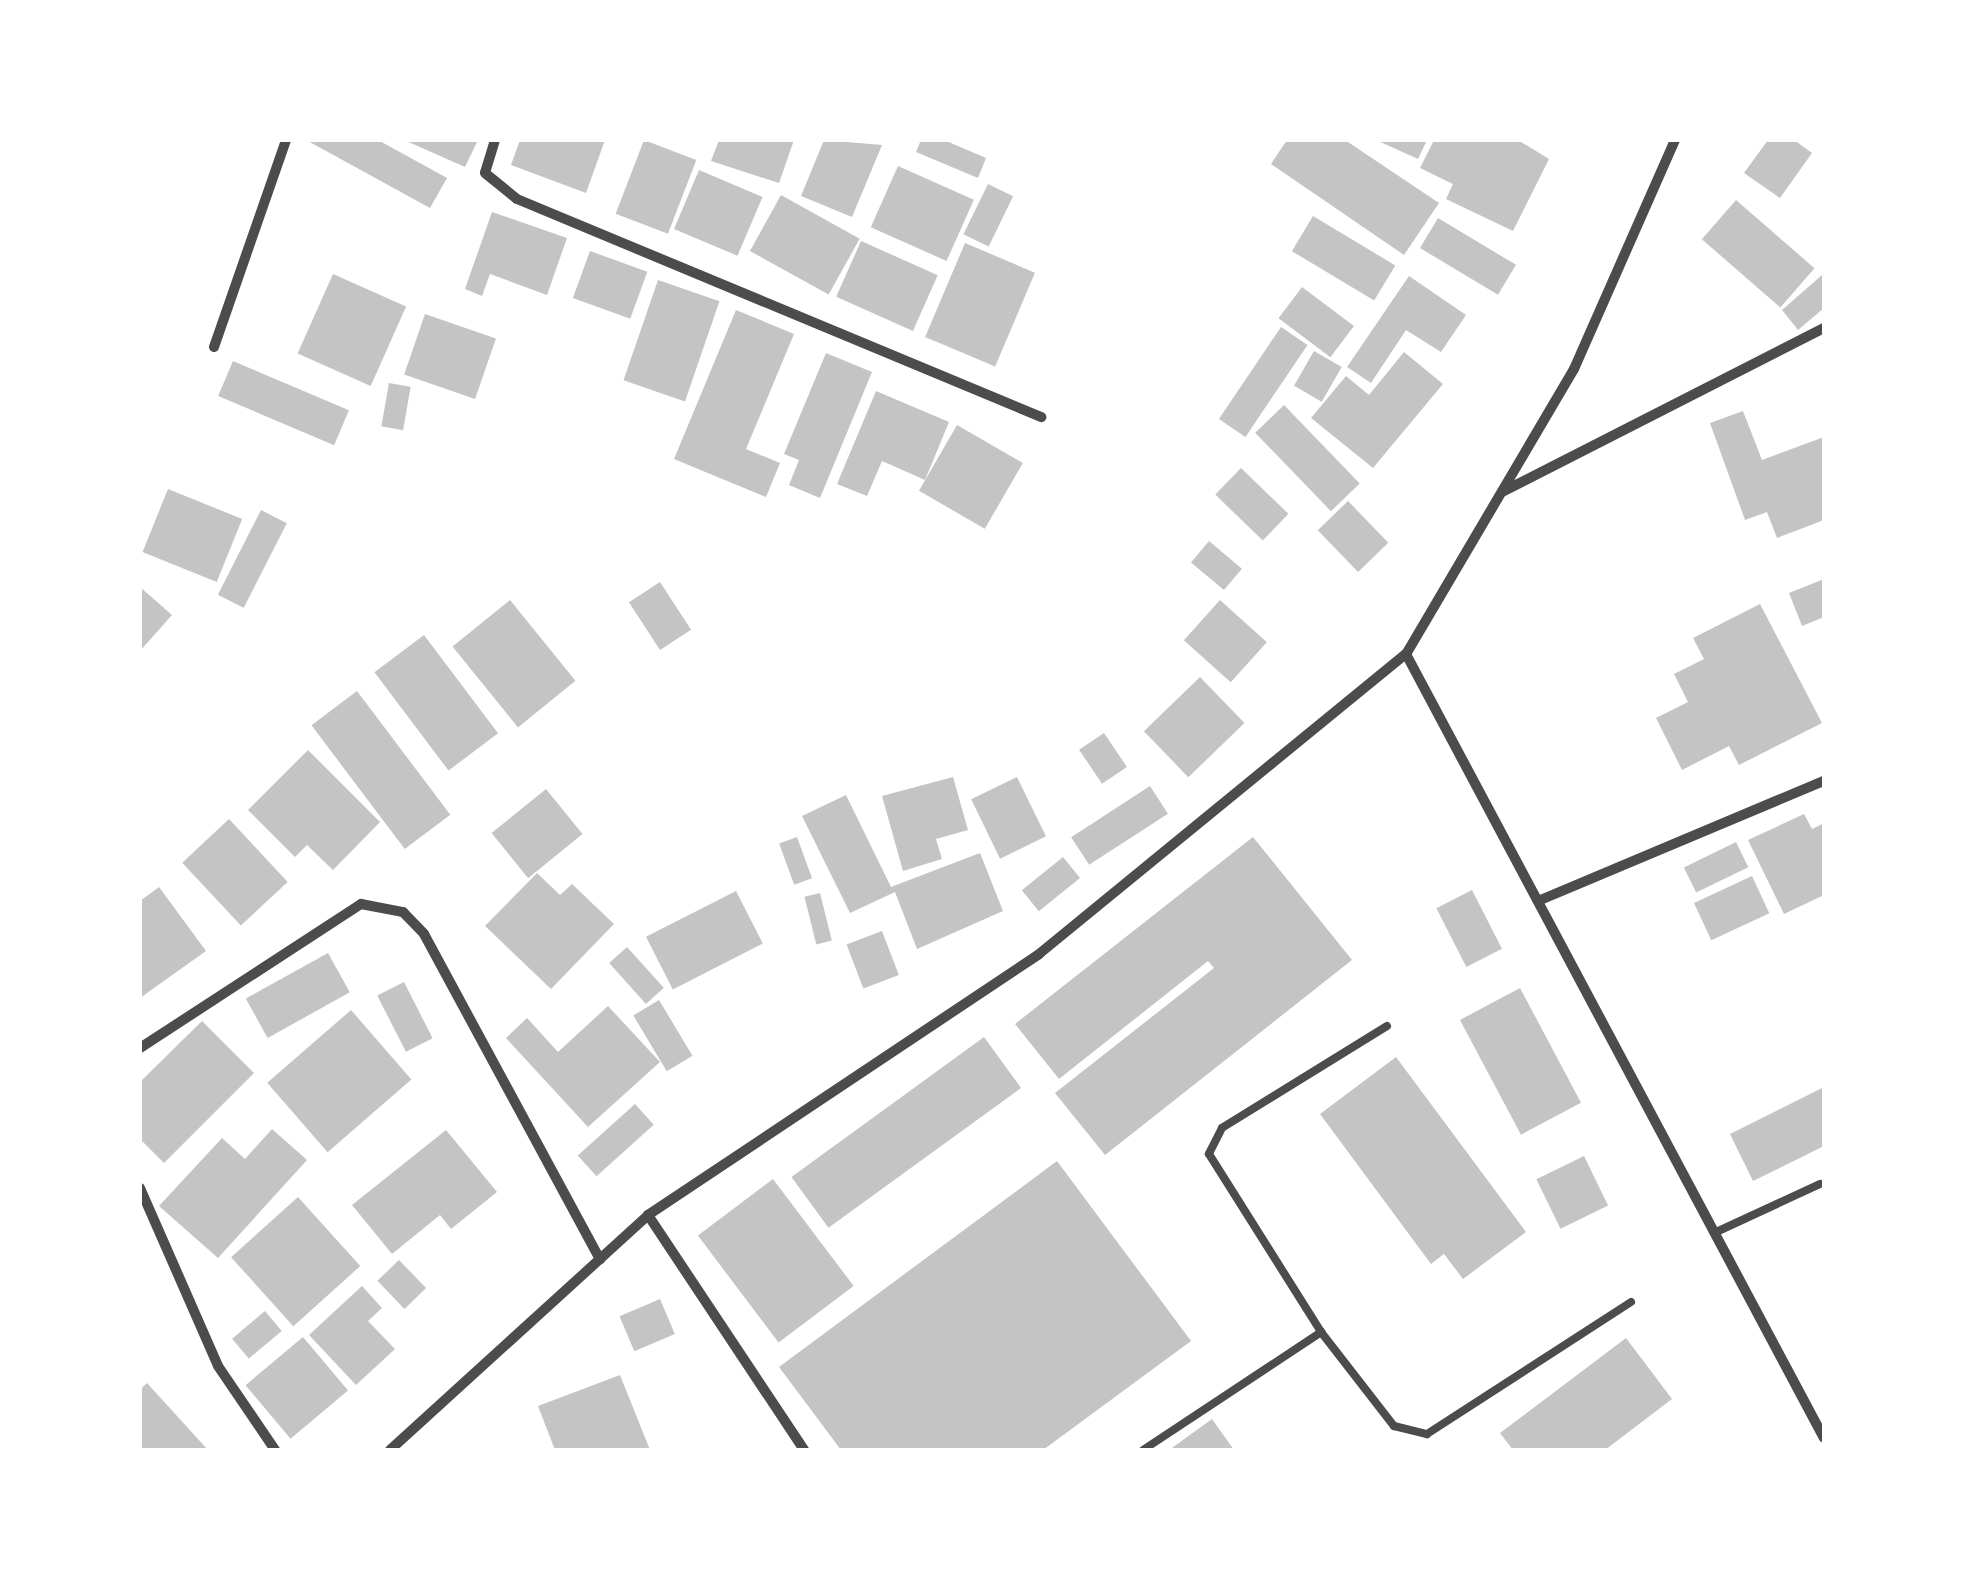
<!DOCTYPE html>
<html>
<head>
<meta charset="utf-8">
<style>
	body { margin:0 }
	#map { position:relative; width:1964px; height:1590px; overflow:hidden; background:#fff; font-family:Overpass,sans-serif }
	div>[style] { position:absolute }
	.building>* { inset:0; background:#c4c4c4; transform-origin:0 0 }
	.service>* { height:8px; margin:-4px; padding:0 4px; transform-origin:4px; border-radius:4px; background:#4c4c4c }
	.minor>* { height:10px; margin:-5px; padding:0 5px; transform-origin:5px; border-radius:5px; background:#4c4c4c }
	span { translate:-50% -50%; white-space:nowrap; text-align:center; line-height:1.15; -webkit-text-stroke:8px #fff; paint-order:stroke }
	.frame { position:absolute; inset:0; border:142px solid #fff; pointer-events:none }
</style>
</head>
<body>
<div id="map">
	<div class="building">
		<i style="clip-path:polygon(306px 140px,378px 140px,447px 178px,430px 208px)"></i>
		<i style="clip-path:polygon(404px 140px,478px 140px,465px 167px)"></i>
		<i style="clip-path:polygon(520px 140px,605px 140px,586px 193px,511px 165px)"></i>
		<i style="left:644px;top:140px;width:56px;height:79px;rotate:21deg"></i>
		<i style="clip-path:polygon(719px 140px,794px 140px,779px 183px,711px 161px)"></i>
		<i style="clip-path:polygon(824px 140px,882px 145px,852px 217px,801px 196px)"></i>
		<i style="clip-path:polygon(921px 140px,944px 140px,986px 158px,978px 178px,916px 152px)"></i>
		<i style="clip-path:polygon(1287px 140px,1345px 140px,1439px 203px,1404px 255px,1271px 164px)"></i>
		<i style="clip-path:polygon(1376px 140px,1427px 140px,1418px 159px)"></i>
		<i style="clip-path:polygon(1434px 140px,1518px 140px,1549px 159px,1513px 231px,1446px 199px,1453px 184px,1420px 168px)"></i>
		<i style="clip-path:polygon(1768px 140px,1794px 140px,1812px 153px,1780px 198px,1744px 173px)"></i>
		<i style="left:898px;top:166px;width:83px;height:67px;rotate:24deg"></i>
		<i style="left:699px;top:170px;width:69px;height:64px;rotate:23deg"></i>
		<i style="left:988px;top:184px;width:28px;height:56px;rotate:26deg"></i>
		<i style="left:781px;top:195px;width:90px;height:64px;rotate:29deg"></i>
		<i style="left:1736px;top:200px;width:104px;height:52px;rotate:41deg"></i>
		<i style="clip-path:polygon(492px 212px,567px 238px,547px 295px,490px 274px,482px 296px,465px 289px)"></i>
		<i style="left:1313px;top:216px;width:96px;height:41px;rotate:31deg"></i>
		<i style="left:1438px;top:218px;width:91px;height:35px;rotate:31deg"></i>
		<i style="left:861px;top:241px;width:84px;height:61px;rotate:24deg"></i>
		<i style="left:965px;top:243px;width:76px;height:102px;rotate:23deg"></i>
		<i style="left:590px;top:251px;width:61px;height:50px;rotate:20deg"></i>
		<i style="left:333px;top:274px;width:80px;height:87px;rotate:24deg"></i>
		<i style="clip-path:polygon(1822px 275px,1824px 308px,1798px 330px,1782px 310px)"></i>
		<i style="clip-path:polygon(1409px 276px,1466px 315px,1441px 352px,1406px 330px,1371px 383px,1347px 367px)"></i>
		<i style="left:658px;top:280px;width:65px;height:106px;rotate:19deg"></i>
		<i style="left:1302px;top:287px;width:65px;height:39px;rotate:37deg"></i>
		<i style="clip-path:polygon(736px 310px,794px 334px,746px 449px,780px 463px,766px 497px,674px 459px)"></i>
		<i style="left:425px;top:314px;width:75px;height:64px;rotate:19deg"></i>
		<i style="left:1281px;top:327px;width:32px;height:111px;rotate:34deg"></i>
		<i style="left:1314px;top:351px;width:32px;height:40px;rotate:30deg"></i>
		<i style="clip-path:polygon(1404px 352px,1443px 384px,1373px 468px,1311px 418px,1346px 376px,1369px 395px)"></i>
		<i style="clip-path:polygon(826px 353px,872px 372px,820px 498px,789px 485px,799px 460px,784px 454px)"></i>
		<i style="left:233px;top:361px;width:126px;height:38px;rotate:23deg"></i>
		<i style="left:389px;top:383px;width:22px;height:44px;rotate:10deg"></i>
		<i style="clip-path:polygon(876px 391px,949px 422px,925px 480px,882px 461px,867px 496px,837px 484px)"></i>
		<i style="left:1284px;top:405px;width:109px;height:40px;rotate:46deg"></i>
		<i style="clip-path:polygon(1743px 411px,1762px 460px,1824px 437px,1824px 520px,1777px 538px,1767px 512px,1745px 520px,1710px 423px)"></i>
		<i style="left:957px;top:425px;width:76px;height:76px;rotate:30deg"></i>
		<i style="left:1241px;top:468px;width:66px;height:37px;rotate:44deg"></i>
		<i style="left:168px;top:489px;width:80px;height:68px;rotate:22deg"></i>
		<i style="left:1348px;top:501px;width:58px;height:42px;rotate:46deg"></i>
		<i style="left:261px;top:510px;width:29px;height:95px;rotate:27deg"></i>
		<i style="left:1209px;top:541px;width:43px;height:28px;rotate:40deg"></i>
		<i style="clip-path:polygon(1824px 579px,1824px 617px,1802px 626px,1789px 593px)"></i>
		<i style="left:660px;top:582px;width:57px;height:37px;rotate:57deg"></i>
		<i style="clip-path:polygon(140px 587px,172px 615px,140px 651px)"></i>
		<i style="left:510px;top:600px;width:104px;height:74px;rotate:51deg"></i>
		<i style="left:1220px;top:600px;width:63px;height:54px;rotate:42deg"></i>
		<i style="clip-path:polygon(1760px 604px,1822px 723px,1739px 765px,1729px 746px,1682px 770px,1656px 718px,1688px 702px,1674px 674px,1704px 659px,1693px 638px)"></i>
		<i style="left:424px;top:635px;width:123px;height:62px;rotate:53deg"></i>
		<i style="left:1200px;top:677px;width:64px;height:78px;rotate:46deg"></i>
		<i style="left:357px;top:691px;width:155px;height:57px;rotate:53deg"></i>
		<i style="left:1104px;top:733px;width:41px;height:30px;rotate:56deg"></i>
		<i style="clip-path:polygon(308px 750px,380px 822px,333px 870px,307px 845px,295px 857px,248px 810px)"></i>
		<i style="clip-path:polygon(953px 777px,968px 830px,936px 839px,942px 859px,903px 871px,882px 796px)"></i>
		<i style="left:1017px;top:777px;width:66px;height:51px;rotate:64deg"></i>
		<i style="left:1150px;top:786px;width:33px;height:94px;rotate:57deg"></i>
		<i style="left:546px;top:789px;width:58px;height:70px;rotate:51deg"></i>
		<i style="clip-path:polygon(846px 795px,891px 887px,980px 853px,1003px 911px,917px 949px,895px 892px,850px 913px,802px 816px)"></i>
		<i style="clip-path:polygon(1804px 814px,1812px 829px,1824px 823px,1824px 895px,1784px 914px,1748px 840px)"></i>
		<i style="left:229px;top:819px;width:86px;height:64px;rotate:47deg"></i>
		<i style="left:797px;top:837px;width:44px;height:19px;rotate:70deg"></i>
		<i style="clip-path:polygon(1253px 837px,1352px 960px,1105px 1155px,1055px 1093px,1214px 968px,1208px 961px,1059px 1079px,1015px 1024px)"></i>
		<i style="left:1736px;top:842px;width:28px;height:58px;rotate:64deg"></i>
		<i style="left:1063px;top:857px;width:27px;height:53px;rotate:51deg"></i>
		<i style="clip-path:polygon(537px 873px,560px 895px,572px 884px,614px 924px,551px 989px,485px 926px)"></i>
		<i style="left:1752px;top:876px;width:41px;height:64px;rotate:65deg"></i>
		<i style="clip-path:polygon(159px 887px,206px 951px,140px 998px,140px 901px)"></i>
		<i style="left:1472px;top:890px;width:66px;height:40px;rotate:63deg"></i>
		<i style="left:736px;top:891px;width:59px;height:101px;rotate:63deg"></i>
		<i style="left:820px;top:893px;width:49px;height:16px;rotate:76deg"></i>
		<i style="left:882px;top:931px;width:47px;height:38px;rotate:69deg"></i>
		<i style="left:627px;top:947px;width:55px;height:24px;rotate:48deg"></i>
		<i style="left:328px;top:953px;width:45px;height:94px;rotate:61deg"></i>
		<i style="left:404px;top:982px;width:63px;height:30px;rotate:63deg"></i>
		<i style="left:1520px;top:988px;width:130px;height:68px;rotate:62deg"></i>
		<i style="left:659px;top:1000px;width:65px;height:30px;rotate:59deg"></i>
		<i style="clip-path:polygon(608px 1006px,660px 1062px,588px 1127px,506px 1038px,527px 1018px,558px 1052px)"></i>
		<i style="left:351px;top:1010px;width:92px;height:111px;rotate:49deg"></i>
		<i style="clip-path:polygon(202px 1021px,254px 1073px,164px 1163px,140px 1139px,140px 1082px)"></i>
		<i style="left:984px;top:1037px;width:63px;height:238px;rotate:54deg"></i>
		<i style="clip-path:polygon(1396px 1057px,1526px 1232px,1463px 1279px,1444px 1254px,1431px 1264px,1320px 1114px)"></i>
		<i style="clip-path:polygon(1824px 1087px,1824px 1146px,1753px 1181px,1730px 1134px)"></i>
		<i style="left:635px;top:1104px;width:28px;height:77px;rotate:48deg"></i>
		<i style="clip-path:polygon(272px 1129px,307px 1160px,218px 1258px,159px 1206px,222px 1138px,245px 1159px)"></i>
		<i style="clip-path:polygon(446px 1130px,497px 1192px,451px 1229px,440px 1215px,392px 1254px,352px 1205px)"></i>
		<i style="left:1584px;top:1156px;width:55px;height:53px;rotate:64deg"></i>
		<i style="clip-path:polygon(1057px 1161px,1191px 1341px,1043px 1450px,841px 1450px,779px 1367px)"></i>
		<i style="left:773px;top:1179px;width:134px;height:94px;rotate:53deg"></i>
		<i style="left:298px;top:1197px;width:93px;height:90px;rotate:48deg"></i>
		<i style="left:399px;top:1260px;width:39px;height:30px;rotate:46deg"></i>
		<i style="clip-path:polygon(362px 1286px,382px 1308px,368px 1321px,395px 1349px,356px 1385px,309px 1335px)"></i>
		<i style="left:660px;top:1299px;width:38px;height:44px;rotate:67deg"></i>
		<i style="left:265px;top:1311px;width:26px;height:43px;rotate:50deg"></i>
		<i style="left:303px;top:1337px;width:70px;height:75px;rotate:50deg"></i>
		<i style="clip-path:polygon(1626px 1338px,1672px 1399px,1605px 1450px,1513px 1450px,1500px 1433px)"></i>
		<i style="clip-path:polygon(620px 1375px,650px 1450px,555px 1450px,538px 1406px)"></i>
		<i style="clip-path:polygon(147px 1383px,208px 1450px,140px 1450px,140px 1390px)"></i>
		<i style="clip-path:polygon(1212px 1419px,1234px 1450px,1169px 1450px)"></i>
	</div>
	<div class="service">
		<i style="left:1387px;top:1026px;width:194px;rotate:148.3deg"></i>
		<i style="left:1222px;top:1128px;width:29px;rotate:117deg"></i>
		<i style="left:1209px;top:1154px;width:210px;rotate:57.8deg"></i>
		<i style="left:1321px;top:1332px;width:119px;rotate:52.2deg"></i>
		<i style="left:1394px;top:1426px;width:34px;rotate:14deg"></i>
		<i style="left:1427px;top:1434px;width:243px;rotate:-32.9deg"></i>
		<i style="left:1714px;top:1233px;width:117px;rotate:-24.8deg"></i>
		<i style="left:1143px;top:1450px;width:214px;rotate:-33.5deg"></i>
	</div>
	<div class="minor">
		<i style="left:495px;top:140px;width:34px;rotate:107deg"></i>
		<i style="left:485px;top:173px;width:41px;rotate:39.1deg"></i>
		<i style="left:517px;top:199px;width:568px;rotate:22.59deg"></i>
		<i style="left:1675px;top:140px;width:250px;rotate:113.8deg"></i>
		<i style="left:1574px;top:369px;width:331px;rotate:120.5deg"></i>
		<i style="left:1406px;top:654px;width:888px;rotate:61.94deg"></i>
		<i style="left:214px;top:347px;width:219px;rotate:-70.8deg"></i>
		<i style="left:1504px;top:491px;width:359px;rotate:-27deg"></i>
		<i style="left:1538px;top:901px;width:310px;rotate:-22.8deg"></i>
		<i style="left:140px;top:1048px;width:264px;rotate:-33.1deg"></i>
		<i style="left:361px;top:904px;width:43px;rotate:10.8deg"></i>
		<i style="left:403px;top:912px;width:30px;rotate:46deg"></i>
		<i style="left:424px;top:934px;width:370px;rotate:61.6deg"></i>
		<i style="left:140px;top:1188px;width:194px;rotate:66.3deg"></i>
		<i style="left:218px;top:1366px;width:102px;rotate:55.8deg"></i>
		<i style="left:648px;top:1215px;width:282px;rotate:56.4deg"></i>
		<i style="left:390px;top:1450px;width:349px;rotate:-42.3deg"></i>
		<i style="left:648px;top:1215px;width:470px;rotate:-33.7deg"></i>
		<i style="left:1039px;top:954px;width:474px;rotate:-39.3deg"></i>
	</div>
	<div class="frame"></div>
</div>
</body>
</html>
